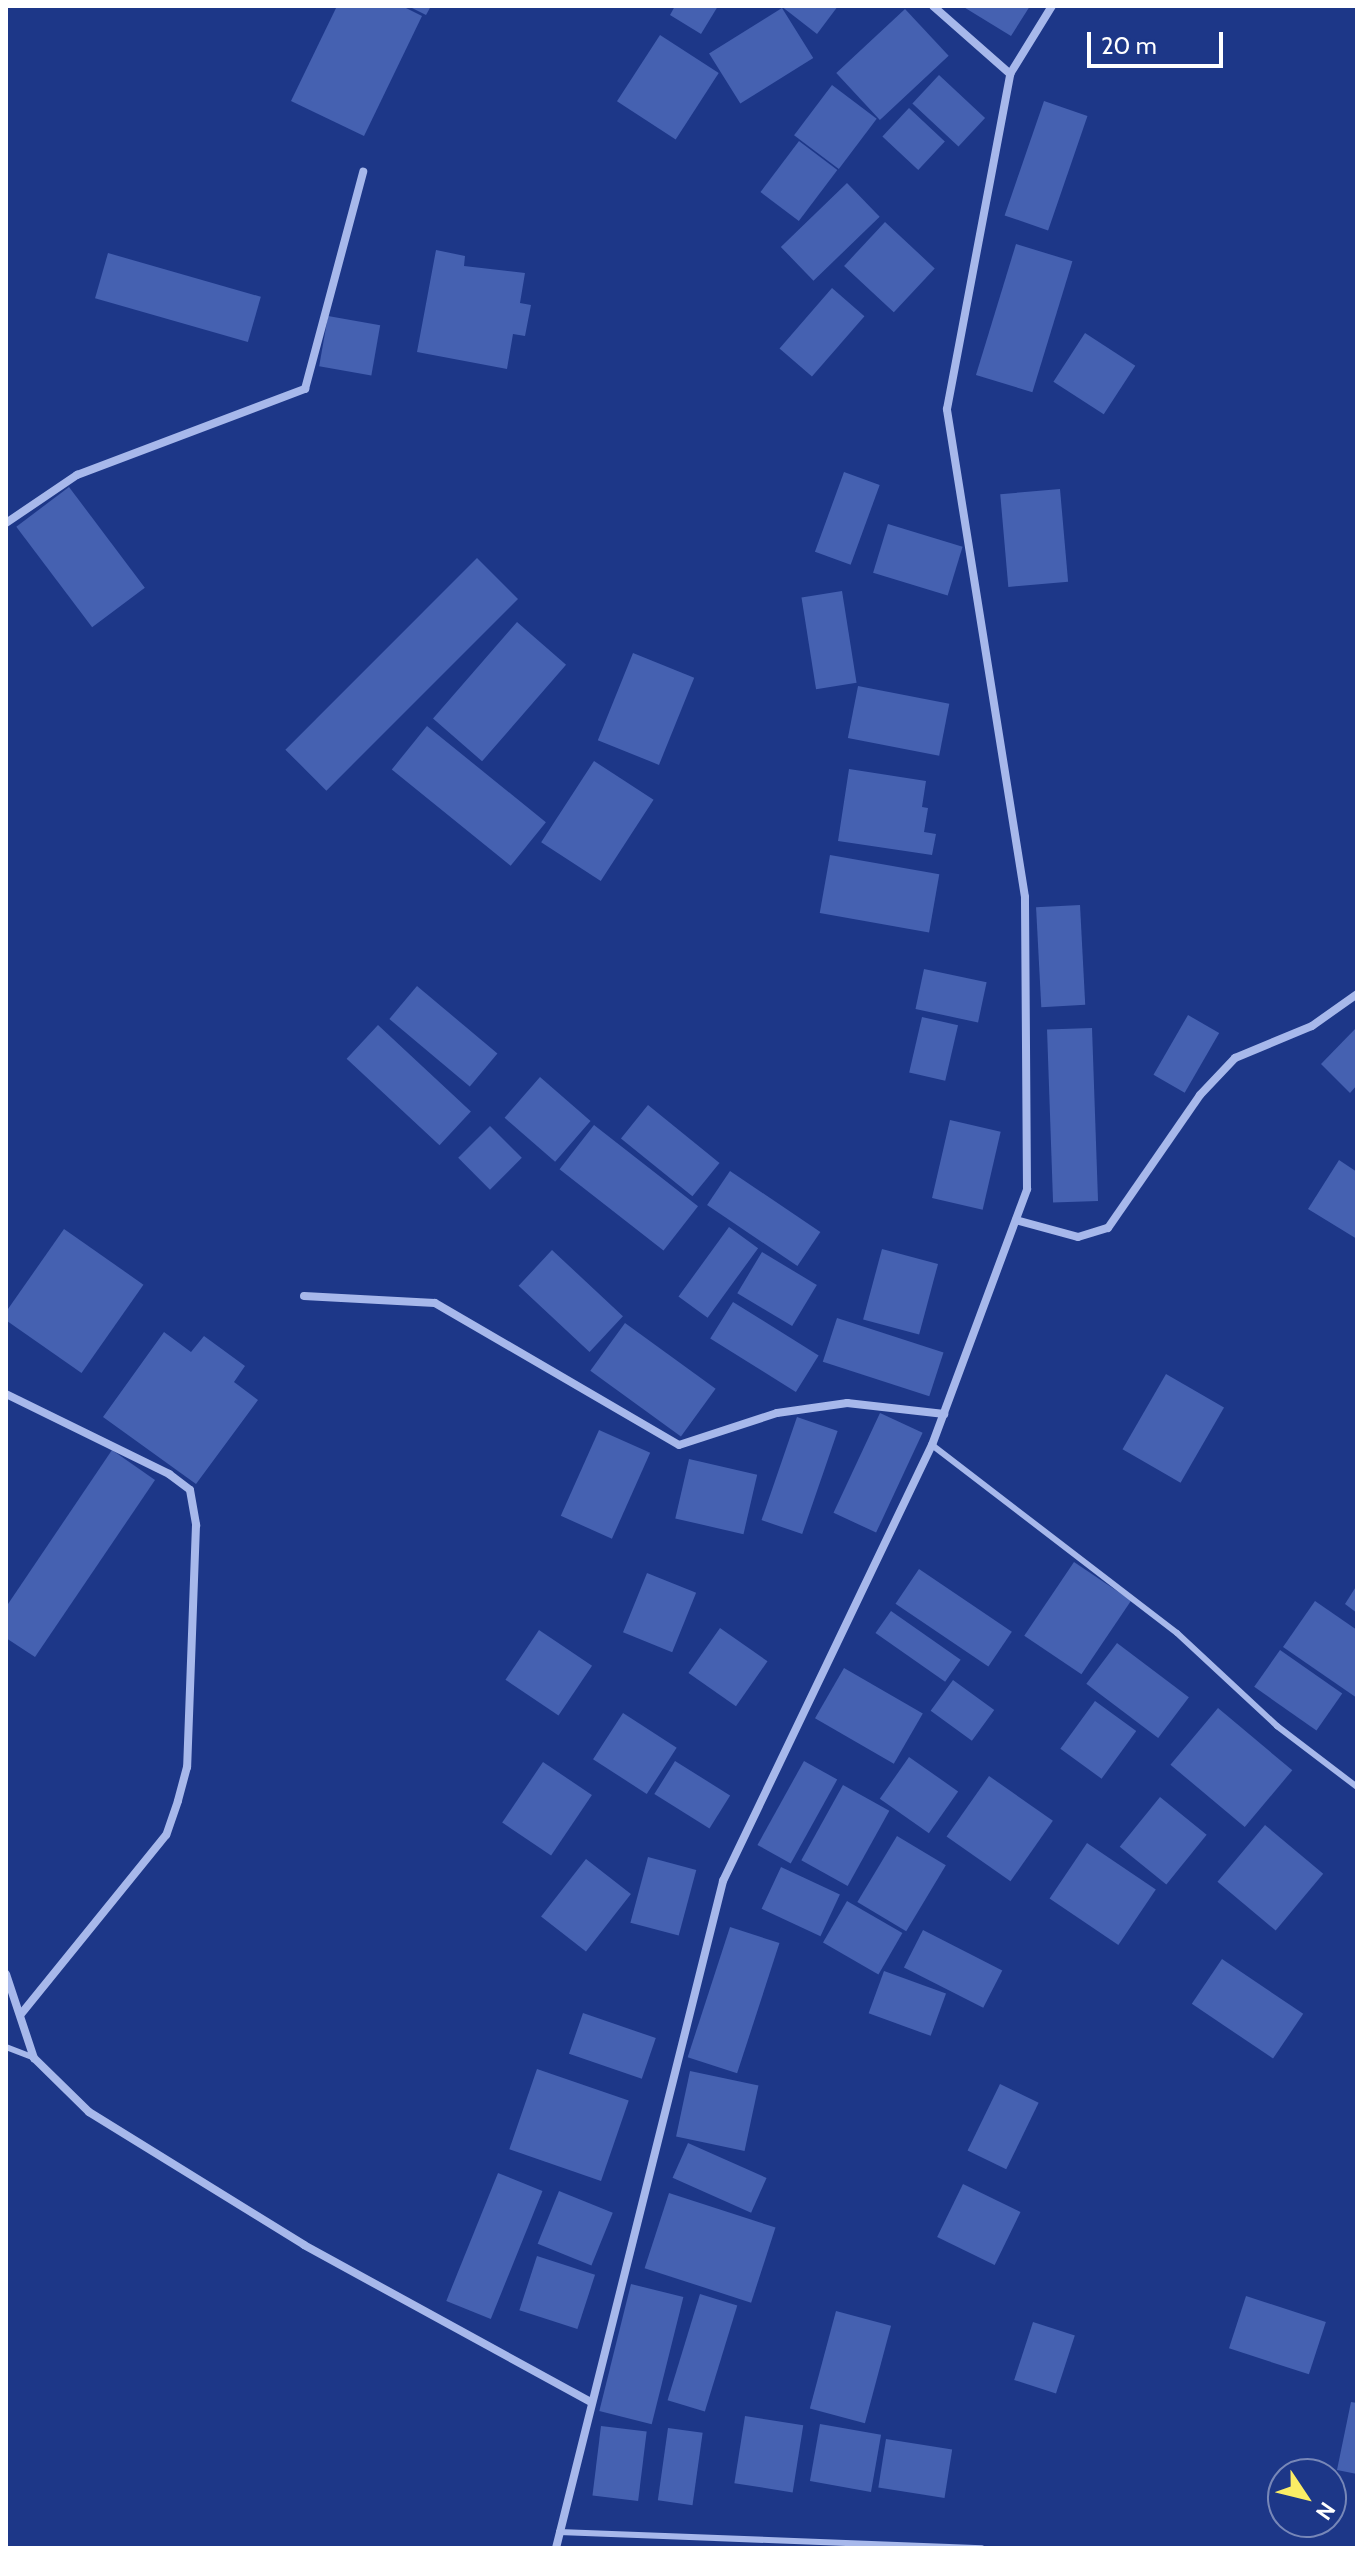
<!DOCTYPE html>
<html>
<head>
<meta charset="utf-8">
<style>
	body { margin:0 }
	#map { position:relative; width:1363px; height:2554px; overflow:hidden; background:#1d3788; font-family:Cabin,sans-serif }
	div>[style] { position:absolute }
	.building>* { inset:0; background:#4561b1; transform-origin:0 0 }
	.lane>* { height:6px; margin:-3px; padding:0 3px; transform-origin:3px; border-radius:3px; background:#a7b8eb }
	.street>* { height:8px; margin:-4px; padding:0 4px; transform-origin:4px; border-radius:4px; background:#a7b8eb }
	span { translate:-50% -50%; white-space:nowrap; text-align:center; line-height:1.15; -webkit-text-stroke:6px #1d3788; paint-order:stroke }
	.frame { position:absolute; inset:0; border:8px solid #fff; pointer-events:none }
	.north { position:absolute; left:1267px; top:2458px; width:80px; height:80px; box-sizing:border-box; background:#1d3788; border:2px solid #7787b8; border-radius:50%; rotate:125deg; font-size:22px; font-weight:700; line-height:32px; text-align:center; color:#fff }
	.north::after { content:''; display:block; margin:auto; width:28px; height:36px; background:#fbed65; clip-path:polygon(50% 0,100% 100%,50% 72%,0 100%) }
	.scale { position:absolute; left:1087px; top:32px; width:136px; height:36px; box-sizing:border-box; border:4px solid #fff; border-top:0; padding-left:10px; font-size:24px; line-height:28px; white-space:nowrap; color:#fff; -webkit-text-stroke:6px #1d3788; paint-order:stroke }
</style>
</head>
<body>
<div id="map">
	<div class="building">
		<i style="clip-path:polygon(337px 6px,402px 6px,422px 16px,364px 136px,291px 101px)"></i>
		<i style="clip-path:polygon(408px 6px,431px 6px,426px 15px)"></i>
		<i style="clip-path:polygon(675px 6px,718px 6px,701px 34px,670px 15px)"></i>
		<i style="clip-path:polygon(781px 6px,838px 6px,817px 34px)"></i>
		<i style="clip-path:polygon(962px 6px,1030px 6px,1011px 36px)"></i>
		<i style="left:782px;top:8px;width:59px;height:86px;rotate:58deg"></i>
		<i style="left:905px;top:9px;width:64px;height:94px;rotate:47deg"></i>
		<i style="left:660px;top:35px;width:70px;height:79px;rotate:33deg"></i>
		<i style="left:939px;top:75px;width:63px;height:39px;rotate:43deg"></i>
		<i style="left:832px;top:85px;width:56px;height:63px;rotate:37deg"></i>
		<i style="left:1044px;top:101px;width:46px;height:121px;rotate:19deg"></i>
		<i style="left:909px;top:108px;width:49px;height:39px;rotate:43deg"></i>
		<i style="left:799px;top:141px;width:48px;height:64px;rotate:37deg"></i>
		<i style="left:847px;top:183px;width:47px;height:92px;rotate:46deg"></i>
		<i style="left:885px;top:222px;width:68px;height:60px;rotate:43deg"></i>
		<i style="left:1016px;top:244px;width:59px;height:137px;rotate:17deg"></i>
		<i style="clip-path:polygon(436px 250px,465px 256px,464px 266px,525px 273px,520px 303px,531px 305px,525px 336px,513px 334px,507px 369px,417px 352px)"></i>
		<i style="left:108px;top:253px;width:159px;height:47px;rotate:16deg"></i>
		<i style="left:832px;top:288px;width:43px;height:80px;rotate:41deg"></i>
		<i style="left:328px;top:316px;width:53px;height:51px;rotate:10deg"></i>
		<i style="left:1085px;top:333px;width:60px;height:58px;rotate:33deg"></i>
		<i style="left:844px;top:472px;width:38px;height:85px;rotate:20deg"></i>
		<i style="left:69px;top:487px;width:126px;height:66px;rotate:53deg"></i>
		<i style="left:1060px;top:489px;width:93px;height:60px;rotate:85deg"></i>
		<i style="left:888px;top:524px;width:78px;height:51px;rotate:17deg"></i>
		<i style="left:477px;top:558px;width:58px;height:271px;rotate:45deg"></i>
		<i style="left:842px;top:591px;width:93px;height:41px;rotate:81deg"></i>
		<i style="left:517px;top:622px;width:65px;height:128px;rotate:41deg"></i>
		<i style="left:633px;top:653px;width:66px;height:94px;rotate:22deg"></i>
		<i style="left:858px;top:686px;width:93px;height:53px;rotate:11deg"></i>
		<i style="left:427px;top:726px;width:153px;height:56px;rotate:39deg"></i>
		<i style="left:594px;top:761px;width:71px;height:97px;rotate:33deg"></i>
		<i style="clip-path:polygon(849px 769px,926px 781px,922px 807px,928px 808px,924px 832px,936px 834px,932px 855px,838px 841px)"></i>
		<i style="left:830px;top:855px;width:111px;height:59px;rotate:10deg"></i>
		<i style="left:1080px;top:905px;width:100px;height:44px;rotate:87deg"></i>
		<i style="left:924px;top:969px;width:64px;height:41px;rotate:12deg"></i>
		<i style="left:417px;top:986px;width:105px;height:43px;rotate:40deg"></i>
		<i style="left:1188px;top:1015px;width:36px;height:69px;rotate:30deg"></i>
		<i style="left:922px;top:1017px;width:37px;height:57px;rotate:13deg"></i>
		<i style="left:378px;top:1025px;width:127px;height:46px;rotate:43deg"></i>
		<i style="clip-path:polygon(1357px 1027px,1357px 1085px,1350px 1093px,1321px 1064px)"></i>
		<i style="left:1092px;top:1028px;width:173px;height:45px;rotate:88deg"></i>
		<i style="left:540px;top:1077px;width:67px;height:54px;rotate:41deg"></i>
		<i style="left:648px;top:1105px;width:92px;height:43px;rotate:39deg"></i>
		<i style="left:950px;top:1120px;width:52px;height:80px;rotate:13deg"></i>
		<i style="left:594px;top:1125px;width:132px;height:56px;rotate:38deg"></i>
		<i style="left:490px;top:1126px;width:45px;height:45px;rotate:45deg"></i>
		<i style="clip-path:polygon(1339px 1160px,1357px 1172px,1357px 1239px,1308px 1209px)"></i>
		<i style="left:730px;top:1171px;width:109px;height:41px;rotate:34deg"></i>
		<i style="left:729px;top:1227px;width:36px;height:86px;rotate:36deg"></i>
		<i style="left:64px;top:1229px;width:97px;height:108px;rotate:35deg"></i>
		<i style="left:882px;top:1249px;width:58px;height:73px;rotate:15deg"></i>
		<i style="left:552px;top:1250px;width:97px;height:49px;rotate:43deg"></i>
		<i style="left:762px;top:1252px;width:64px;height:48px;rotate:31deg"></i>
		<i style="left:733px;top:1302px;width:101px;height:43px;rotate:32deg"></i>
		<i style="left:837px;top:1318px;width:112px;height:46px;rotate:18deg"></i>
		<i style="left:625px;top:1323px;width:112px;height:59px;rotate:36deg"></i>
		<i style="clip-path:polygon(164px 1332px,191px 1352px,204px 1336px,245px 1366px,234px 1382px,258px 1400px,196px 1484px,103px 1417px)"></i>
		<i style="left:1166px;top:1374px;width:67px;height:87px;rotate:30deg"></i>
		<i style="left:880px;top:1413px;width:47px;height:110px;rotate:25deg"></i>
		<i style="left:797px;top:1417px;width:43px;height:109px;rotate:19deg"></i>
		<i style="left:599px;top:1430px;width:56px;height:94px;rotate:24deg"></i>
		<i style="clip-path:polygon(112px 1450px,155px 1480px,35px 1657px,6px 1638px,6px 1607px)"></i>
		<i style="left:689px;top:1459px;width:70px;height:61px;rotate:13deg"></i>
		<i style="left:1074px;top:1562px;width:69px;height:89px;rotate:34deg"></i>
		<i style="left:919px;top:1569px;width:112px;height:42px;rotate:34deg"></i>
		<i style="left:647px;top:1573px;width:53px;height:64px;rotate:22deg"></i>
		<i style="clip-path:polygon(1357px 1585px,1357px 1613px,1345px 1604px)"></i>
		<i style="clip-path:polygon(1315px 1601px,1357px 1630px,1357px 1698px,1283px 1647px)"></i>
		<i style="left:891px;top:1611px;width:85px;height:27px;rotate:35deg"></i>
		<i style="left:720px;top:1628px;width:58px;height:55px;rotate:35deg"></i>
		<i style="left:539px;top:1630px;width:64px;height:60px;rotate:34deg"></i>
		<i style="left:1117px;top:1643px;width:90px;height:51px;rotate:37deg"></i>
		<i style="left:1280px;top:1650px;width:76px;height:45px;rotate:35deg"></i>
		<i style="left:844px;top:1668px;width:91px;height:58px;rotate:30deg"></i>
		<i style="left:953px;top:1680px;width:51px;height:38px;rotate:36deg"></i>
		<i style="left:1095px;top:1701px;width:51px;height:59px;rotate:36deg"></i>
		<i style="left:1218px;top:1708px;width:97px;height:74px;rotate:40deg"></i>
		<i style="left:623px;top:1713px;width:64px;height:55px;rotate:33deg"></i>
		<i style="left:909px;top:1757px;width:60px;height:51px;rotate:35deg"></i>
		<i style="left:675px;top:1761px;width:65px;height:39px;rotate:32deg"></i>
		<i style="left:804px;top:1761px;width:38px;height:96px;rotate:29deg"></i>
		<i style="left:543px;top:1762px;width:59px;height:73px;rotate:34deg"></i>
		<i style="left:989px;top:1776px;width:78px;height:74px;rotate:35deg"></i>
		<i style="left:843px;top:1785px;width:53px;height:86px;rotate:29deg"></i>
		<i style="left:1160px;top:1797px;width:60px;height:64px;rotate:39deg"></i>
		<i style="left:1265px;top:1825px;width:76px;height:74px;rotate:40deg"></i>
		<i style="left:897px;top:1836px;width:57px;height:77px;rotate:31deg"></i>
		<i style="left:1087px;top:1843px;width:83px;height:67px;rotate:34deg"></i>
		<i style="left:648px;top:1857px;width:50px;height:68px;rotate:15deg"></i>
		<i style="left:586px;top:1859px;width:57px;height:73px;rotate:38deg"></i>
		<i style="left:781px;top:1867px;width:65px;height:46px;rotate:25deg"></i>
		<i style="left:847px;top:1901px;width:64px;height:48px;rotate:30deg"></i>
		<i style="left:730px;top:1927px;width:52px;height:137px;rotate:18deg"></i>
		<i style="left:923px;top:1930px;width:89px;height:42px;rotate:27deg"></i>
		<i style="left:1222px;top:1959px;width:98px;height:54px;rotate:34deg"></i>
		<i style="left:884px;top:1971px;width:66px;height:45px;rotate:20deg"></i>
		<i style="left:583px;top:2013px;width:77px;height:43px;rotate:19deg"></i>
		<i style="left:537px;top:2069px;width:97px;height:85px;rotate:19deg"></i>
		<i style="left:690px;top:2071px;width:70px;height:67px;rotate:12deg"></i>
		<i style="left:1000px;top:2084px;width:43px;height:74px;rotate:26deg"></i>
		<i style="left:688px;top:2143px;width:86px;height:38px;rotate:24deg"></i>
		<i style="left:498px;top:2173px;width:48px;height:138px;rotate:22deg"></i>
		<i style="left:963px;top:2184px;width:64px;height:59px;rotate:26deg"></i>
		<i style="left:559px;top:2191px;width:58px;height:57px;rotate:22deg"></i>
		<i style="left:669px;top:2193px;width:112px;height:79px;rotate:18deg"></i>
		<i style="left:537px;top:2256px;width:61px;height:57px;rotate:18deg"></i>
		<i style="left:631px;top:2284px;width:54px;height:131px;rotate:14deg"></i>
		<i style="left:700px;top:2294px;width:39px;height:111px;rotate:17deg"></i>
		<i style="left:1246px;top:2296px;width:84px;height:55px;rotate:18deg"></i>
		<i style="left:836px;top:2311px;width:57px;height:101px;rotate:15deg"></i>
		<i style="left:1033px;top:2322px;width:44px;height:61px;rotate:18deg"></i>
		<i style="clip-path:polygon(1351px 2402px,1357px 2403px,1357px 2474px,1337px 2470px)"></i>
		<i style="left:745px;top:2416px;width:59px;height:68px;rotate:9deg"></i>
		<i style="left:820px;top:2424px;width:62px;height:58px;rotate:10deg"></i>
		<i style="left:601px;top:2426px;width:46px;height:70px;rotate:7deg"></i>
		<i style="left:668px;top:2428px;width:35px;height:73px;rotate:8deg"></i>
		<i style="left:886px;top:2439px;width:67px;height:49px;rotate:9deg"></i>
	</div>
	<div class="lane">
		<i style="left:932px;top:1445px;width:309px;rotate:37.5deg"></i>
		<i style="left:1177px;top:1633px;width:137px;rotate:42.9deg"></i>
		<i style="left:1277px;top:1726px;width:101px;rotate:37.3deg"></i>
		<i style="left:6px;top:2047px;width:30px;rotate:21deg"></i>
		<i style="left:559px;top:2532px;width:423px;rotate:2.2deg"></i>
	</div>
	<div class="street">
		<i style="left:933px;top:6px;width:103px;rotate:41.4deg"></i>
		<i style="left:6px;top:523px;width:86px;rotate:-34.1deg"></i>
		<i style="left:77px;top:475px;width:244px;rotate:-20.7deg"></i>
		<i style="left:305px;top:389px;width:225px;rotate:-75deg"></i>
		<i style="left:1016px;top:1220px;width:64px;rotate:15.3deg"></i>
		<i style="left:1078px;top:1237px;width:31px;rotate:-17deg"></i>
		<i style="left:1108px;top:1228px;width:162px;rotate:-55.3deg"></i>
		<i style="left:1200px;top:1095px;width:51px;rotate:-46.6deg"></i>
		<i style="left:1235px;top:1058px;width:83px;rotate:-22.6deg"></i>
		<i style="left:1312px;top:1026px;width:55px;rotate:-35.4deg"></i>
		<i style="left:304px;top:1296px;width:131px;rotate:3.1deg"></i>
		<i style="left:435px;top:1303px;width:282px;rotate:30.2deg"></i>
		<i style="left:679px;top:1445px;width:103px;rotate:-18.1deg"></i>
		<i style="left:777px;top:1413px;width:71px;rotate:-8.1deg"></i>
		<i style="left:847px;top:1403px;width:98px;rotate:6.5deg"></i>
		<i style="left:6px;top:1394px;width:182px;rotate:26.1deg"></i>
		<i style="left:169px;top:1474px;width:26px;rotate:37deg"></i>
		<i style="left:190px;top:1490px;width:36px;rotate:80deg"></i>
		<i style="left:196px;top:1525px;width:242px;rotate:92.1deg"></i>
		<i style="left:187px;top:1767px;width:35px;rotate:105deg"></i>
		<i style="left:178px;top:1801px;width:36px;rotate:109deg"></i>
		<i style="left:166px;top:1835px;width:230px;rotate:129deg"></i>
		<i style="left:6px;top:1974px;width:89px;rotate:71.6deg"></i>
		<i style="left:34px;top:2058px;width:77px;rotate:44.5deg"></i>
		<i style="left:89px;top:2112px;width:253px;rotate:31.7deg"></i>
		<i style="left:304px;top:2245px;width:328px;rotate:28.7deg"></i>
		<i style="left:556px;top:2548px;width:688px;rotate:-75.94deg"></i>
		<i style="left:723px;top:1881px;width:484px;rotate:-64.4deg"></i>
		<i style="left:932px;top:1445px;width:273px;rotate:-69.6deg"></i>
		<i style="left:1027px;top:1189px;width:292px;rotate:-90.4deg"></i>
		<i style="left:1025px;top:897px;width:494px;rotate:-99.1deg"></i>
		<i style="left:947px;top:409px;width:341px;rotate:-79.3deg"></i>
		<i style="left:1010px;top:74px;width:80px;rotate:-58.3deg"></i>
	</div>
	<div class="frame"></div>
	<div class="north">N</div>
	<div class="scale">20 m</div>
</div>
</body>
</html>
